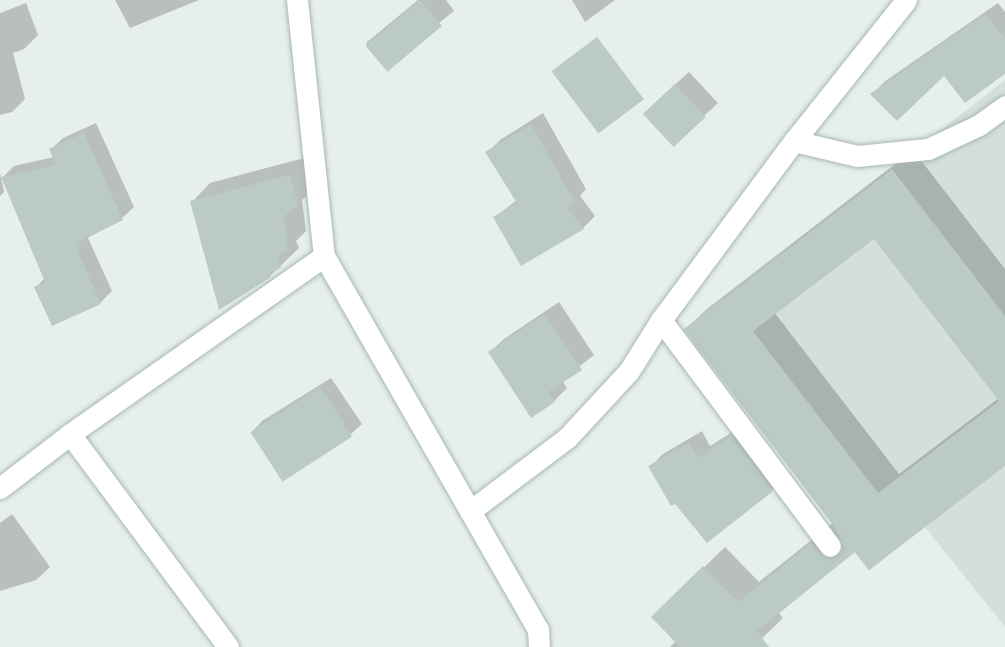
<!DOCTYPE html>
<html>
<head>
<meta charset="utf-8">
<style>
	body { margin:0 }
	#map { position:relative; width:1005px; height:647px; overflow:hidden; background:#e6efeb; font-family:"Fira Sans",sans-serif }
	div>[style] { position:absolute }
	.built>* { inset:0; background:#d4dfda }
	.shadow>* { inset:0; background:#0003 }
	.building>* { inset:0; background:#bbcac4; transform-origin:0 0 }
	.roads { filter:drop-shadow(0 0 2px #a8b8b2) drop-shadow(0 0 2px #a8b8b2) }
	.lane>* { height:21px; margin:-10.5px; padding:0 10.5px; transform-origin:10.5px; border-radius:10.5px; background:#fff }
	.street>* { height:21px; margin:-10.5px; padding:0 10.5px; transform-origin:10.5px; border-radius:10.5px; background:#fff }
	.secondary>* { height:21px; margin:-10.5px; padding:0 10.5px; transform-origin:10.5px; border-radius:10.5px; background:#fff }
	span { translate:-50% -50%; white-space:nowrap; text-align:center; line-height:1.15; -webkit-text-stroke:6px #f7fbf9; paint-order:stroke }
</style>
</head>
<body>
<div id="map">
	<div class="built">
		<i style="clip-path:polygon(1005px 80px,1005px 627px,924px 526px,869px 571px,683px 330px)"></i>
	</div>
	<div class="shadow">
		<i style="clip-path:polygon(115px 0,199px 0,130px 28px)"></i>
		<i style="clip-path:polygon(418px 0,446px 0,454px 11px,384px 67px,366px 43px)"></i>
		<i style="clip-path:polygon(572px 0,615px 0,585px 22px)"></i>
		<i style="clip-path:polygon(26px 3px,38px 35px,24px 49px,13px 53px,25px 99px,12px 112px,0 115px,0 13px)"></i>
		<i style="clip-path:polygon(998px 3px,1005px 12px,1005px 72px,944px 73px,873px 94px,884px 82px)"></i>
		<i style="clip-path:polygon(689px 72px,718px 103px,704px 116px,658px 100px)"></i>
		<i style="clip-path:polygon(543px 113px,586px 189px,580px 196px,595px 216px,583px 228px,522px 264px,495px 217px,517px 200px,488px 152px,500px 140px)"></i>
		<i style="clip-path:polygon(96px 123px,134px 207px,122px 218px,88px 238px,112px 291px,100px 303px,36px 287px,45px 278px,2px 178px,14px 166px,54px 157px,51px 149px,63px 138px)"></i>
		<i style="clip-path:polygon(evenodd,913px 150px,1005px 269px,1005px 464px,855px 550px,778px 612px,783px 618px,753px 647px,670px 647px,676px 641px,653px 617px,725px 547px,759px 582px,834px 522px,686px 329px,707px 309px,913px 150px,874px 236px,999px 398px,899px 474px,774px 312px,874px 236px)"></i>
		<i style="clip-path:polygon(308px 157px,316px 186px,302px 200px,306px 231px,296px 241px,299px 248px,270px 276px,192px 202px,210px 183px)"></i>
		<i style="clip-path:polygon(0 173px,4px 192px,0 196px)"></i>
		<i style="clip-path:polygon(559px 302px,594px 355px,562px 380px,567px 388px,554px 401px,490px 352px,504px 339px)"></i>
		<i style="clip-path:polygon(331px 378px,362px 424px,351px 434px,281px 478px,252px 432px,262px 421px)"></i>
		<i style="clip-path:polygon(745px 424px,784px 477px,772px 490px,651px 466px,663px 454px,702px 431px,710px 446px)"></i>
		<i style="clip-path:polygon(12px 514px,50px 567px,36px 580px,0 591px,0 523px)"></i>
	</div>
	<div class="building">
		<i style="left:420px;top:0;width:34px;height:71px;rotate:50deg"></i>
		<i style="clip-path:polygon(985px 14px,1005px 39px,1005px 74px,965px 103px,944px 76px,897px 121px,870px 94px)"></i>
		<i style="left:597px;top:37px;width:78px;height:57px;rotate:53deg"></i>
		<i style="left:675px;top:84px;width:45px;height:44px;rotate:47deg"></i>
		<i style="clip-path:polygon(531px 124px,575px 203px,567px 207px,584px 229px,521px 266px,493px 217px,517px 203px,485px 152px)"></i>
		<i style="clip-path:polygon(84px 133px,123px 220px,78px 242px,81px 248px,77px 250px,101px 304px,52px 326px,34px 287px,45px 282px,1px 177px,56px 165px,49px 149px)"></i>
		<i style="clip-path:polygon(evenodd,892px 169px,1005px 316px,1005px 466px,869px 570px,855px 552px,757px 631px,769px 647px,680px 647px,651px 617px,703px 566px,738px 602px,811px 543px,820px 554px,831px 559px,838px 556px,843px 545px,833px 525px,684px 329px,892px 169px,874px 239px,999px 401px,878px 493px,753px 331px,874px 239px)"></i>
		<i style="clip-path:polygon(290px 175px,298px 206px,284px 216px,288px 251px,277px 256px,281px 268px,268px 273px,271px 277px,219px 310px,190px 201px)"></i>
		<i style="clip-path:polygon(545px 314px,582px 370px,548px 392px,555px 402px,531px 418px,488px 352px)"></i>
		<i style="left:320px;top:387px;width:59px;height:83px;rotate:57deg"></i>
		<i style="clip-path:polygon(731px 436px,773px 491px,707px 543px,675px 504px,671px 506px,648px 466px,689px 443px,697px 458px)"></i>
	</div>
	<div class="roads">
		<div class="lane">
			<i style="left:794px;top:141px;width:65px;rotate:13.4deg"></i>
			<i style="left:857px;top:156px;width:71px;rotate:-5.6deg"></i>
			<i style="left:928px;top:149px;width:56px;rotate:-25.2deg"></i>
			<i style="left:979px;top:125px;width:32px;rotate:-36deg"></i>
		</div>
		<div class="street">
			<i style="left:661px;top:320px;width:282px;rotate:53.2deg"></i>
			<i style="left:70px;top:434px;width:265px;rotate:53.4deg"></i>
			<i style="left:0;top:488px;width:88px;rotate:-37.6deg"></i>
			<i style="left:70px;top:434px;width:310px;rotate:-35deg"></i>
			<i style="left:470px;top:511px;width:121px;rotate:-37deg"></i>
			<i style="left:567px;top:438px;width:91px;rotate:-47.2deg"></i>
			<i style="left:629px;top:371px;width:60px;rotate:-57.9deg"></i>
			<i style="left:661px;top:320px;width:223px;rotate:-53.4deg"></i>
			<i style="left:794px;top:141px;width:180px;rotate:-51.5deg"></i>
		</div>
		<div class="secondary">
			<i style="left:297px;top:0;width:257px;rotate:84deg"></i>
			<i style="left:324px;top:256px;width:430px;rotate:60.2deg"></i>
			<i style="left:538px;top:629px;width:18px;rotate:87deg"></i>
		</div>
	</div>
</div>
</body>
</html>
